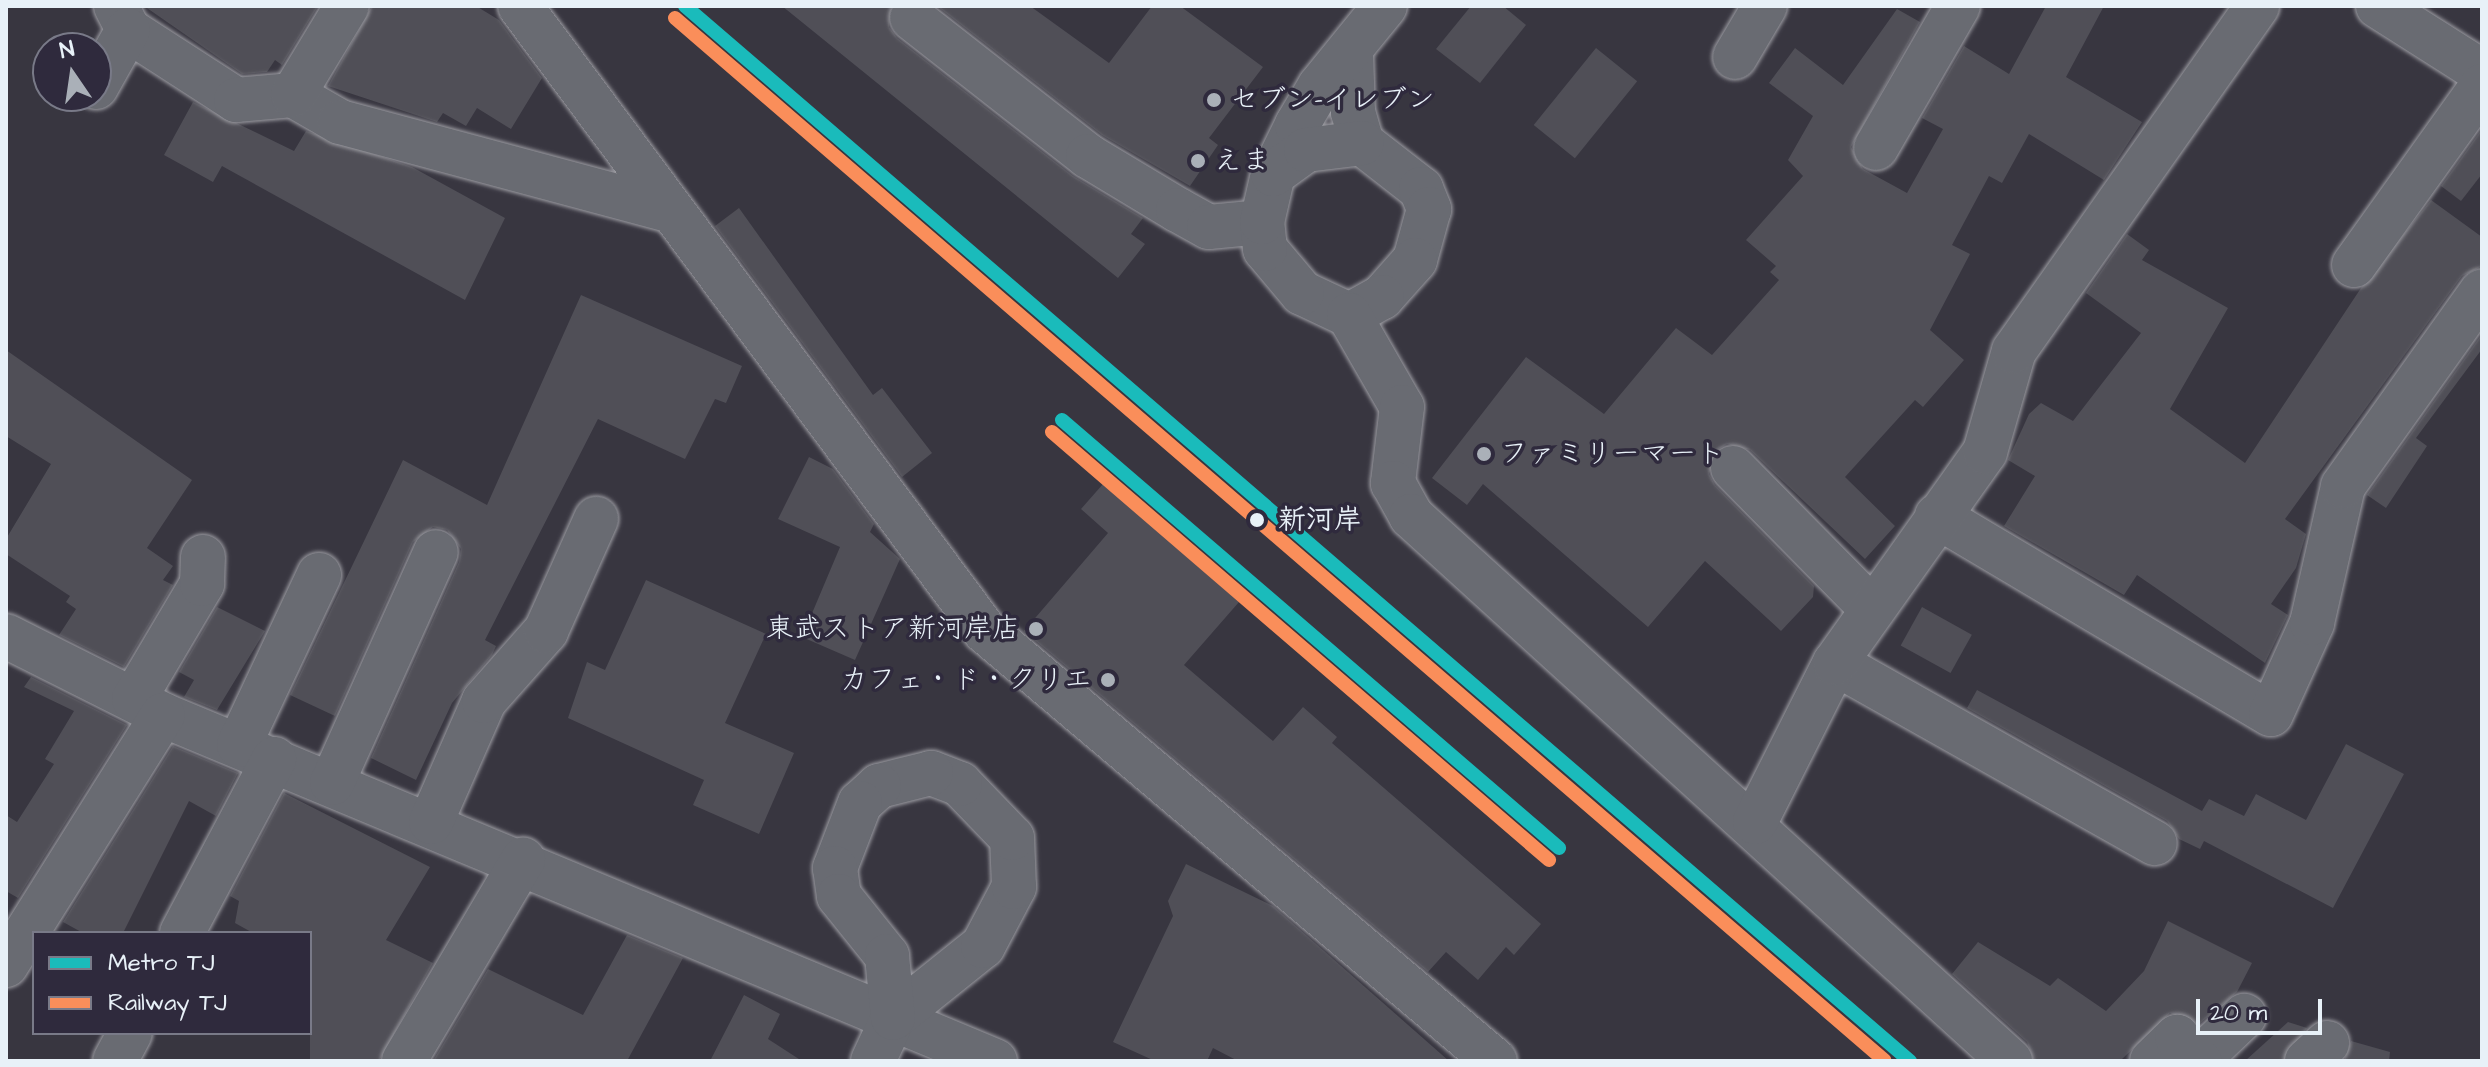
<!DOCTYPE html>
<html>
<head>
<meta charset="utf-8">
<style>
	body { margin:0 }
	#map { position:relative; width:2488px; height:1067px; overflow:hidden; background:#383640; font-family:"Architects Daughter","Klee One",sans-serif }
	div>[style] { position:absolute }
	.building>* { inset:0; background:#504f57; transform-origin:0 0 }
	.roads { filter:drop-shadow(0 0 2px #9c9ca2) drop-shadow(0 0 2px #9c9ca2) }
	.minor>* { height:44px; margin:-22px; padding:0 22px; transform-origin:22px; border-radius:22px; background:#696b72 }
	.rail-1>* { height:14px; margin:-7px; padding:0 7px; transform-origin:7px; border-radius:7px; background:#fa8e5a }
	.metro-1>* { height:14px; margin:-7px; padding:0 7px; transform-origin:7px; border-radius:7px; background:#1abbbb }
	.dots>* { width:22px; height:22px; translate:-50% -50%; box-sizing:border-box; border:4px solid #2f2a3d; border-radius:50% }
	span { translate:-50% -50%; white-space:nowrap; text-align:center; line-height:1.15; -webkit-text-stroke:7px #2f2a3d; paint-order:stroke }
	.poi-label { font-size:28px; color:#e8f1f8 }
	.left { translate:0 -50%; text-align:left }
	.right { translate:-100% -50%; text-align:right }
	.stop-label { font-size:28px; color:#e8f1f8; font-weight:700 }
	.frame { position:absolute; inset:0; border:8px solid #e8f1f8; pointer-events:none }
	.legend { position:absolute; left:32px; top:931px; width:280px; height:104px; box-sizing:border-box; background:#2f2a3d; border:2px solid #797a88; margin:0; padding:10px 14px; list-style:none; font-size:24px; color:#e8f1f8 }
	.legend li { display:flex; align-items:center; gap:16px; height:40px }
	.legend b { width:40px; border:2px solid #797a88 }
	.north { position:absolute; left:32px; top:32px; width:80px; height:80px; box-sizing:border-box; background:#2f2a3d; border:2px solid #797a88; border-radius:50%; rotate:347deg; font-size:22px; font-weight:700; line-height:32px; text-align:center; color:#e8f1f8 }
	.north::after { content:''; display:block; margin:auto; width:28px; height:36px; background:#aab0b8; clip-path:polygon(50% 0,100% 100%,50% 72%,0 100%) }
	.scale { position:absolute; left:2196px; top:999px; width:126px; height:36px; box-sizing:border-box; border:4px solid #e8f1f8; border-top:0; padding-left:10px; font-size:24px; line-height:28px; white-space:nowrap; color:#e8f1f8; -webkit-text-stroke:6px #2f2a3d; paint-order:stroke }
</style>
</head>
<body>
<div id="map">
	<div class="building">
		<i style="clip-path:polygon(144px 6px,318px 6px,282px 65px,275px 60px,267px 72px,242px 74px)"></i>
		<i style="clip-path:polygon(372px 6px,476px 6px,499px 20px,542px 78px,511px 129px,477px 108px,466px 126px,443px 113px,437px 122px,328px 86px)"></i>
		<i style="clip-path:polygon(782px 6px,891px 6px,889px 27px,897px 38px,1073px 176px,1143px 218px,1131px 234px,1145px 244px,1118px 278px)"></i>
		<i style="clip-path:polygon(937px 6px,1030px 6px,1109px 63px,1152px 6px,1180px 6px,1263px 67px,1209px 138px,1218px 145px,1190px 186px,1102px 135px)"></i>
		<i style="clip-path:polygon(1471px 6px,1503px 6px,1526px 25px,1480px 83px,1436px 49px)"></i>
		<i style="clip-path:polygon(2046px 6px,2104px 6px,2066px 77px,2142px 122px,2104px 180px,2029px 134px,2002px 183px,1989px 176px,1952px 245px,1970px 254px,1930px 330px,1964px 360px,1923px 407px,1915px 400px,1845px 477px,1895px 526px,1865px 559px,1750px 450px,1727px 444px,1715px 451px,1709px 474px,1715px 485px,1814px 586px,1813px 597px,1781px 631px,1705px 561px,1648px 627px,1483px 484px,1467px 505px,1432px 478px,1526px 357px,1604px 414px,1676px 328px,1712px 355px,1779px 280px,1770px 272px,1776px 266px,1746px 240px,1803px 176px,1788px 160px,1813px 116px,1769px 83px,1795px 48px,1843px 85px,1897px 9px,1920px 22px,1851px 147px,1863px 169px,1907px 193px,1943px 129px,1922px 118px,1964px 46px,2009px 74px)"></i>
		<i style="left:1596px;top:48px;width:53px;height:99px;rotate:39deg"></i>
		<i style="clip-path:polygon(193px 102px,294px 151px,306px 131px,412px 167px,505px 218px,465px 300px,222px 166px,213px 182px,164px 155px)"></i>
		<i style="clip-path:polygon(2482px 129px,2482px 174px,2461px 201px,2441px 186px)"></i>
		<i style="clip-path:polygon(2431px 200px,2482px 237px,2482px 266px,2462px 276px,2285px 519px,2306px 534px,2296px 568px,2271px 604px,2288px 615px,2265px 663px,2137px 575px,2124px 595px,2004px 526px,2035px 476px,2008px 460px,2029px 414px,2041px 403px,2073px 421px,2141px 333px,2086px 293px,2127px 234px,2149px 250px,2142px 260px,2228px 308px,2170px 409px,2245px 463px,2361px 288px)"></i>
		<i style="clip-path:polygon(739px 208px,873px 395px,882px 388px,932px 453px,902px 477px,715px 226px)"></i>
		<i style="clip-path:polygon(581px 295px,742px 366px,726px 403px,715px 399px,685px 459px,598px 419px,485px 640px,496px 646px,492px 655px,452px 703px,416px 780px,371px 758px,459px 562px,461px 549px,447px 530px,433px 527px,413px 542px,335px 716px,290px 695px,403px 460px,487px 505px)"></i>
		<i style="clip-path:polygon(2482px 334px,2482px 349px,2416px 438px,2427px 446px,2386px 508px,2367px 495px)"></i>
		<i style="clip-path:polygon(6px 350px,192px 480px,147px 548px,173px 566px,163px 580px,173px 585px,124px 667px,59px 635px,76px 609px,66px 602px,70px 596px,6px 554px,6px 539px,51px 464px,6px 436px)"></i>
		<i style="clip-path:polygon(809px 457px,833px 469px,874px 524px,870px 532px,900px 559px,855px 660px,802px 637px,840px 547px,778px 519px)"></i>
		<i style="clip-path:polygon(1103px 484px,1239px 602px,1184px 665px,1273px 741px,1303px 707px,1337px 737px,1332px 743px,1541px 924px,1514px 955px,1506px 947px,1478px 980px,1446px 952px,1428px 972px,1024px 631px,1108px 533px,1081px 509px)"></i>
		<i style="clip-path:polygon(646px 580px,766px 634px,725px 723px,794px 753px,759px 834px,693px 805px,704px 780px,568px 718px,587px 662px,605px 670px)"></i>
		<i style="clip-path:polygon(217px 607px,265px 631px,217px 710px,184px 697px,194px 680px,179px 672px)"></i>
		<i style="left:1922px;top:607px;width:57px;height:44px;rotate:29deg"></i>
		<i style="clip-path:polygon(31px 677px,127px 725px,18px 898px,6px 891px,6px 815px,17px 822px,54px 764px,45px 759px,74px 711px,24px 687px)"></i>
		<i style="clip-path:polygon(1977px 690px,2202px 811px,2209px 799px,2244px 816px,2256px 794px,2306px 820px,2346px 744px,2404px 774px,2333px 908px,2204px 841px,2200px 849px,2179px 839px,2167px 821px,1967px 708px)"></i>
		<i style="clip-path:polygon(173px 746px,238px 773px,216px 816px,189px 801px,123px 933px,83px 933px,63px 922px)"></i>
		<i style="clip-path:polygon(284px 793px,430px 867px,386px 940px,433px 963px,379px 1061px,310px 1061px,310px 933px,253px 933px,235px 923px,239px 901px,230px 896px)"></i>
		<i style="clip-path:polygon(1186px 864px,1273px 906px,1449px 1061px,1238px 1061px,1213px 1048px,1207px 1061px,1155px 1061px,1113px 1042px,1173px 916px,1168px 901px)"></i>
		<i style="clip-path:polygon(2168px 921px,2252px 963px,2237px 992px,2199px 1024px,2170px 1013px,2120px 1061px,2034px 1061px,2027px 1042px,1952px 974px,1978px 942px,2050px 986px,2058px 978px,2106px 1011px,2144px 971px)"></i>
		<i style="clip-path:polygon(627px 935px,683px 958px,627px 1061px,433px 1061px,488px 969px,583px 1015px)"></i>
		<i style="clip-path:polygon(744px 995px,780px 1014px,768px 1039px,802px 1061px,710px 1061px)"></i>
		<i style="clip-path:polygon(2288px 1022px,2307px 1028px,2283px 1061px,2245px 1061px)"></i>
		<i style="clip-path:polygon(2351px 1041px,2390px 1052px,2389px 1061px,2344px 1061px)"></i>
	</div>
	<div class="roads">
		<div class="minor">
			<i style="left:116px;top:6px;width:27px;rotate:63deg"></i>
			<i style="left:128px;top:30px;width:129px;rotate:32.9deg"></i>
			<i style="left:236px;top:100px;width:57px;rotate:-5deg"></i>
			<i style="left:293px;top:95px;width:54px;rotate:29.9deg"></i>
			<i style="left:340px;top:122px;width:343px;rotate:15deg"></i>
			<i style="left:520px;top:6px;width:779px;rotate:53.35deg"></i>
			<i style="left:985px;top:631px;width:667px;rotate:40.14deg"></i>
			<i style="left:2378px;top:6px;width:123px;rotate:32.4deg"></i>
			<i style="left:912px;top:18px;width:224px;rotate:38.1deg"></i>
			<i style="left:1088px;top:156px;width:105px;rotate:31deg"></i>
			<i style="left:1178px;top:210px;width:35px;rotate:29deg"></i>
			<i style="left:1209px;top:227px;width:53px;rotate:-5.4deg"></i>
			<i style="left:1351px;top:52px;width:60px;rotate:88.1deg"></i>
			<i style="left:1353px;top:112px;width:32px;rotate:74deg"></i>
			<i style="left:1362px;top:143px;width:75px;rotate:37.9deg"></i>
			<i style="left:1421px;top:189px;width:22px;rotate:68deg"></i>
			<i style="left:1429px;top:209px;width:53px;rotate:105.4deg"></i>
			<i style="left:1415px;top:260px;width:50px;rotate:131.7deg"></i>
			<i style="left:1382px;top:297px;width:38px;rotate:151deg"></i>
			<i style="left:1349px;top:315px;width:52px;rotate:-154.9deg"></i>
			<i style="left:1302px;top:293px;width:57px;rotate:-130.1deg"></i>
			<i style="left:1265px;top:249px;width:27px;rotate:-96deg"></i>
			<i style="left:1262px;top:222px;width:49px;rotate:-77.1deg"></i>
			<i style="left:1273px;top:174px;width:55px;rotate:-63.9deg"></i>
			<i style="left:1297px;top:125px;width:45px;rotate:-59.5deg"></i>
			<i style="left:1320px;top:86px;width:103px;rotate:-50.9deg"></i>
			<i style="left:1735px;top:57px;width:59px;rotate:-59.5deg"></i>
			<i style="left:96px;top:87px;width:65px;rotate:-60.7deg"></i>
			<i style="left:293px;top:95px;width:104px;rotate:-58.8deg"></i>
			<i style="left:1876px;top:148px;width:164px;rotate:-60deg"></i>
			<i style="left:1273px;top:174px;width:41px;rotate:-36deg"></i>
			<i style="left:1306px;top:150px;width:56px;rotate:-7.1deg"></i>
			<i style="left:2354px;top:265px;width:220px;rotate:-54.4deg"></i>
			<i style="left:1349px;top:315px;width:106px;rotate:60.1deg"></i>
			<i style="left:1402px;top:407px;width:77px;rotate:96.8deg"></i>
			<i style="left:1393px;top:483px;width:38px;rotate:61deg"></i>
			<i style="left:1411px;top:516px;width:810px;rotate:42.3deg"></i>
			<i style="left:1733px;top:468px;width:198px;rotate:45.4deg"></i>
			<i style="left:1937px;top:516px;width:388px;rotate:30.7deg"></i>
			<i style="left:2271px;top:714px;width:100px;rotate:-65.7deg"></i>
			<i style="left:2312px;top:623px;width:140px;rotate:-77.2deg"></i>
			<i style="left:2343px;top:486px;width:239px;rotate:-54.5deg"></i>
			<i style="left:6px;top:636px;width:176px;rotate:26.7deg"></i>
			<i style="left:163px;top:715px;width:901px;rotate:22.58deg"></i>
			<i style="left:1835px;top:663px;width:367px;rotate:29.4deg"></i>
			<i style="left:134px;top:699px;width:134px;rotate:-59.4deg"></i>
			<i style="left:202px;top:584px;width:27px;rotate:-88deg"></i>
			<i style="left:239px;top:745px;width:188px;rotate:-64.8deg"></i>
			<i style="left:332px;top:783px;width:253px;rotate:-65.8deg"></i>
			<i style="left:431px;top:822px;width:132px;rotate:-66.3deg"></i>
			<i style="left:484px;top:701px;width:94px;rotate:-48.5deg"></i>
			<i style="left:546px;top:631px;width:123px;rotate:-65.9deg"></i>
			<i style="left:1755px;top:822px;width:178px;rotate:-63.3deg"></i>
			<i style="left:1835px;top:663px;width:259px;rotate:-54.6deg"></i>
			<i style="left:1985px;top:452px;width:105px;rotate:-74deg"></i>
			<i style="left:2014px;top:351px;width:422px;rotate:-54.8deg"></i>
			<i style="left:182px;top:933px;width:197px;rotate:-62.1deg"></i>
			<i style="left:6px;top:965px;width:295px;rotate:-57.9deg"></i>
			<i style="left:2198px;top:1060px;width:64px;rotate:-43.7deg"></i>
			<i style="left:115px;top:1061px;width:32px;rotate:-62deg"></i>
			<i style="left:404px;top:1061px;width:234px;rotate:-59.4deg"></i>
			<i style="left:873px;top:1061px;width:47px;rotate:-65.1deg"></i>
			<i style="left:893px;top:1018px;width:115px;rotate:-38.7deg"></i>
			<i style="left:983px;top:946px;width:67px;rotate:-62.3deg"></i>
			<i style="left:1014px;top:887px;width:49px;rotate:-92.3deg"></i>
			<i style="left:1012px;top:838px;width:75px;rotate:-133.9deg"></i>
			<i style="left:960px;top:784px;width:31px;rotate:-159deg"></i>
			<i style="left:931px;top:773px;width:54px;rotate:166deg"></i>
			<i style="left:879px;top:786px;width:25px;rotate:138deg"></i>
			<i style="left:860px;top:803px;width:70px;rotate:111deg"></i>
			<i style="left:835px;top:868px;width:28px;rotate:82deg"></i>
			<i style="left:839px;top:896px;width:77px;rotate:51.3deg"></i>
			<i style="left:887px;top:956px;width:62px;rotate:84.5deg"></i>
			<i style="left:2152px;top:1061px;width:35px;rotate:-44deg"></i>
			<i style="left:2177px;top:1037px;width:33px;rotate:47deg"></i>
			<i style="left:2307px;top:1061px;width:27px;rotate:-42deg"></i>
		</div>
	</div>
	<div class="rail-1">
		<i style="left:675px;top:18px;width:1597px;rotate:40.76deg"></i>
		<i style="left:1052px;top:432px;width:656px;rotate:40.73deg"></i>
	</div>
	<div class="metro-1">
		<i style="left:685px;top:6px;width:1617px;rotate:40.74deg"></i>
		<i style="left:1062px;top:420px;width:656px;rotate:40.73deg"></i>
	</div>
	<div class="dots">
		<i style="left:1214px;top:100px;background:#aab0b8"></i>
		<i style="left:1198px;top:161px;background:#aab0b8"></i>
		<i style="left:1484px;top:454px;background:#aab0b8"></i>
		<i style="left:1257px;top:520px;background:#e8f1f8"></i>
		<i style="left:1036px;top:629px;background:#aab0b8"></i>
		<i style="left:1108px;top:680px;background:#aab0b8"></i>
	</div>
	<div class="poi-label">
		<span class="left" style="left:1230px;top:100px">セブン-イレブン</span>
		<span class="left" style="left:1214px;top:161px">えま</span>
		<span class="left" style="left:1500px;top:454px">ファミリーマート</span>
		<span class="right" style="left:1020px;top:629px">東武ストア新河岸店</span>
		<span class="right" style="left:1092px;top:680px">カフェ・ド・クリエ</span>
	</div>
	<div class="stop-label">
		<span class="left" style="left:1278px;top:520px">新河岸</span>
	</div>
	<div class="frame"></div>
	<ul class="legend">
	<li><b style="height:10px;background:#1abbbb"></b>Metro TJ</li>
	<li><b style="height:10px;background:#fa8e5a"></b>Railway TJ</li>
	</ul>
	<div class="north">N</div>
	<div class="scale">20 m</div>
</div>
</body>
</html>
